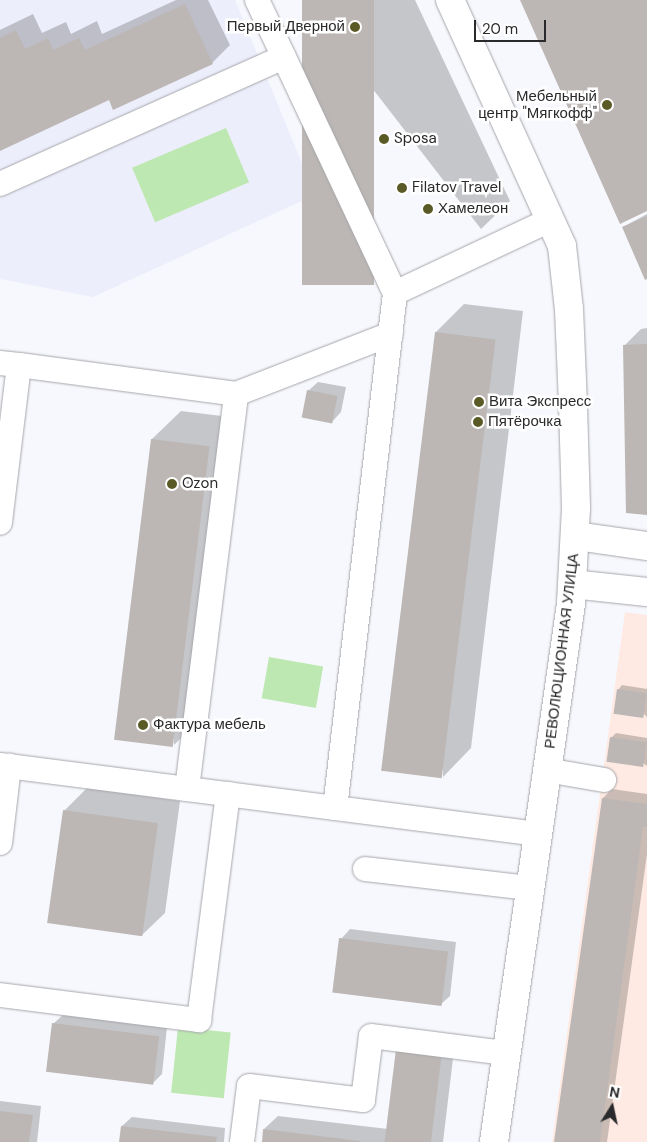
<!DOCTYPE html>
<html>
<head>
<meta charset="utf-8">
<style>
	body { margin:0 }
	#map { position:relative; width:647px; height:1142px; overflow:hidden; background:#f7f8fd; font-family:"DM Sans",sans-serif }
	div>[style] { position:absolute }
	.industrial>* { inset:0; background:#feeae3 }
	.built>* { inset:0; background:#edeefb }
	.green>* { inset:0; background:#bee8b2; transform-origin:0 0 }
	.shadow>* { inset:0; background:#0003 }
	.building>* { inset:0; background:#bcb7b4; transform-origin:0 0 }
	.roads { filter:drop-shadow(0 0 1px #a5a6ab) drop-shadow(0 0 1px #a5a6ab) }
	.minor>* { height:24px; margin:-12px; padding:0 12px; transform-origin:12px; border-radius:12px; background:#fff }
	.major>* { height:28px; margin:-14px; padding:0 14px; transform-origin:14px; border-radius:14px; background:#fff }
	.dots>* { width:14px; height:14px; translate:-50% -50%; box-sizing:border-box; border:2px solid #fff; border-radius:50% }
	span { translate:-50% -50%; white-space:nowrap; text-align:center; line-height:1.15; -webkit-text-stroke:5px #fff; paint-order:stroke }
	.poi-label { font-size:15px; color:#2a2a2c }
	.right { translate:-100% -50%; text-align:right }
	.left { translate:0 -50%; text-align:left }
	.street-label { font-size:15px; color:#2a2a2c }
	.north { position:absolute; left:587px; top:1082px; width:50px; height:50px; -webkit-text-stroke:4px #fff; paint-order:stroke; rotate:10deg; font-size:14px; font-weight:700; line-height:20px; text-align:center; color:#2a2a2c }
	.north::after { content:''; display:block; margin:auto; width:18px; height:22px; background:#2a2a2c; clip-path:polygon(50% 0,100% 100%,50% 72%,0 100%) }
	.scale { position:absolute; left:474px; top:20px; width:72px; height:22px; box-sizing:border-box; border:2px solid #2a2a2c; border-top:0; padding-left:6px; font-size:15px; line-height:18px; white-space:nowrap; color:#2a2a2c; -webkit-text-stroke:4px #fff; paint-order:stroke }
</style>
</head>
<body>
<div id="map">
	<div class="industrial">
		<i style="clip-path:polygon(625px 612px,647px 615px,647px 1142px,552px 1142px)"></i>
	</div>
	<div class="built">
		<i style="clip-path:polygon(0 0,235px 0,315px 195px,93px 297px,0 279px)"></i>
	</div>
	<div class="green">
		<i style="left:226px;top:128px;width:59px;height:102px;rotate:67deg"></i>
		<i style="left:269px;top:657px;width:55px;height:42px;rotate:10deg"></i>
		<i style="left:178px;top:1027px;width:53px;height:66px;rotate:6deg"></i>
	</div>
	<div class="shadow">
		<i style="clip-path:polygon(176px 0,208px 0,230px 45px,212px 63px,109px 98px,0 149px,0 30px,33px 14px,42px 33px,66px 22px,71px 34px,97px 21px,102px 34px)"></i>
		<i style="clip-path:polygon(304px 0,415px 0,510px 201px,481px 229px)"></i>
		<i style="clip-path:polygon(647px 214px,647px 278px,623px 227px)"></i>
		<i style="clip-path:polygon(366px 221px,350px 267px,336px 241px,346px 231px)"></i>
		<i style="clip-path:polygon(464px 304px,523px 311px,471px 748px,443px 777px,436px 332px)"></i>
		<i style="clip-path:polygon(647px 328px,647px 514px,624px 346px,641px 329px)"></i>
		<i style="clip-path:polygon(318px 382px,346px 387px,341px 412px,332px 422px,308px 391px)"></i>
		<i style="clip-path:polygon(181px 411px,238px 418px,202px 717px,174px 745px,152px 439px)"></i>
		<i style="clip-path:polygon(622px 685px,647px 689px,647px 717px,618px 690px)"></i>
		<i style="clip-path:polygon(616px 733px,647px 738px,647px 766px,611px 738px)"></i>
		<i style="clip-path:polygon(87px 788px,180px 801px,165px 913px,142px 935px,64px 811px)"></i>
		<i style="clip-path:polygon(612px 789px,647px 794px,647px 854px,607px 1142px,556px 1142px,603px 798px)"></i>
		<i style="clip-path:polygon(350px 929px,456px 942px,450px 996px,440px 1005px,341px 939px)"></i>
		<i style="clip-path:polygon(63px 1015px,167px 1027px,162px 1074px,152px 1084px,53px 1024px)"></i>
		<i style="clip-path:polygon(455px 1042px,443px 1142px,263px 1142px,264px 1129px,278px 1116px,388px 1129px,397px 1050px)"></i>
		<i style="clip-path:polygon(0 1101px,41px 1106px,37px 1142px,0 1142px)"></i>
		<i style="clip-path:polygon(132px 1117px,225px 1128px,224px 1142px,120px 1142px,122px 1126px)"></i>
	</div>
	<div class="building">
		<i style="left:302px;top:0;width:72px;height:285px"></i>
		<i style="clip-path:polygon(520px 0,647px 0,647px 211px,620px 224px)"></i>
		<i style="clip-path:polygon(185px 4px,213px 64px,113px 110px,109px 100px,0 151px,0 38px,16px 30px,25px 49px,48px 38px,53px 50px,79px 38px,85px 50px)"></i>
		<i style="clip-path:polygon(647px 216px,647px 279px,645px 280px,622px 227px)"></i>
		<i style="left:357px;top:230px;width:31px;height:24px;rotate:63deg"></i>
		<i style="left:435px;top:332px;width:61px;height:442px;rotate:7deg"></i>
		<i style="clip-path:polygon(647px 344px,647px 515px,626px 513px,623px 345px)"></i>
		<i style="left:307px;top:390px;width:31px;height:28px;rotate:11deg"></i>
		<i style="left:151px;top:439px;width:59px;height:303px;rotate:7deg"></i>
		<i style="left:617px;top:689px;width:30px;height:25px;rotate:8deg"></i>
		<i style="left:610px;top:737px;width:37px;height:25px;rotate:8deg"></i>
		<i style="clip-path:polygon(602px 798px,647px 804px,647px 827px,643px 827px,600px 1142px,554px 1142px)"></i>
		<i style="left:63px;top:810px;width:96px;height:114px;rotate:8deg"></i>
		<i style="left:339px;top:938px;width:110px;height:55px;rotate:7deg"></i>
		<i style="left:52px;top:1023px;width:108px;height:49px;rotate:7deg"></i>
		<i style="left:396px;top:1049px;width:46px;height:94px;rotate:7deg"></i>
		<i style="clip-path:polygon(0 1111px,33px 1115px,29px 1142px,0 1142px)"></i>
		<i style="clip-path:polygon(121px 1126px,217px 1137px,216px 1142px,119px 1142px)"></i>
		<i style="clip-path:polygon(263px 1129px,360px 1141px,360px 1142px,262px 1142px)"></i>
	</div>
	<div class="roads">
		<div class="minor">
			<i style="left:257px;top:0;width:324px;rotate:64.8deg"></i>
			<i style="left:395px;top:293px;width:171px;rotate:-25.2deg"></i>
			<i style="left:0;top:184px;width:311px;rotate:-24.1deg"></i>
			<i style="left:0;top:363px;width:19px;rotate:6deg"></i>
			<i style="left:19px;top:365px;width:159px;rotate:96.9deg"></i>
			<i style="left:19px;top:365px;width:219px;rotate:7.6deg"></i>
			<i style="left:236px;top:394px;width:166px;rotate:-21.2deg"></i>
			<i style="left:0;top:765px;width:541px;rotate:7.32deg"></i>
			<i style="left:546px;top:770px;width:59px;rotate:9.8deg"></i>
			<i style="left:187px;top:789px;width:398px;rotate:-82.9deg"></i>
			<i style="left:335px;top:808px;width:518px;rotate:-83.35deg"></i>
			<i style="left:0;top:843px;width:78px;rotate:-83.3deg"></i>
			<i style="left:365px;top:869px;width:166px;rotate:6.6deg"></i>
			<i style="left:0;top:995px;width:201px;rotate:7.2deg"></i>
			<i style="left:199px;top:1020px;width:228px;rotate:-82.7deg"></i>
			<i style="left:242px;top:1142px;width:56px;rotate:-82.9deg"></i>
			<i style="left:249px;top:1086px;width:115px;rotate:7deg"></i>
			<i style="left:363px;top:1100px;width:64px;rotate:-82.9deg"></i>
			<i style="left:371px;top:1036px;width:136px;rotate:7.2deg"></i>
		</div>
		<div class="major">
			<i style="left:450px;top:0;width:270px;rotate:65.5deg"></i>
			<i style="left:562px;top:246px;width:63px;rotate:83.7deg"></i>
			<i style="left:569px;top:309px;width:97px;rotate:87.6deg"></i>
			<i style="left:573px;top:406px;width:102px;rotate:88.3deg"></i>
			<i style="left:576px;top:508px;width:96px;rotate:93deg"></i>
			<i style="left:571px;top:604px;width:543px;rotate:98.15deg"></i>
			<i style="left:576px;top:536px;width:72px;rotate:8deg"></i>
			<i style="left:572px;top:584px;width:75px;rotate:6.1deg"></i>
		</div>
	</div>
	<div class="dots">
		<i style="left:355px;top:27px;background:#5a5a27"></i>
		<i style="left:607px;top:105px;background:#5a5a27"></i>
		<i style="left:384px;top:139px;background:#5a5a27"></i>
		<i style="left:402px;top:188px;background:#5a5a27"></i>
		<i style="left:428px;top:209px;background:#5a5a27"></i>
		<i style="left:479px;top:402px;background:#5a5a27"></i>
		<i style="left:478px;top:422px;background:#5a5a27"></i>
		<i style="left:172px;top:484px;background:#5a5a27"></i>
		<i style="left:143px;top:725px;background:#5a5a27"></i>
	</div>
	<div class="poi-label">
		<span class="right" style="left:345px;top:27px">Первый Дверной</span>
		<span class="right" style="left:597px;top:105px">Мебельный<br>центр "Мягкофф"</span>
		<span class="left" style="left:394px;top:139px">Sposa</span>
		<span class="left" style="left:412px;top:188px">Filatov Travel</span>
		<span class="left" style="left:438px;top:209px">Хамелеон</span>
		<span class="left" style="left:489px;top:402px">Вита Экспресс</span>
		<span class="left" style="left:488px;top:422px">Пятёрочка</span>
		<span class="left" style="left:182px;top:484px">Ozon</span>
		<span class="left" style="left:153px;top:725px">Фактура мебель</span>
	</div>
	<div class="street-label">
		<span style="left:562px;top:651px;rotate:-83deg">РЕВОЛЮЦИОННАЯ УЛИЦА</span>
	</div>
	<div class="north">N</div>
	<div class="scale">20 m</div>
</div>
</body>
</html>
